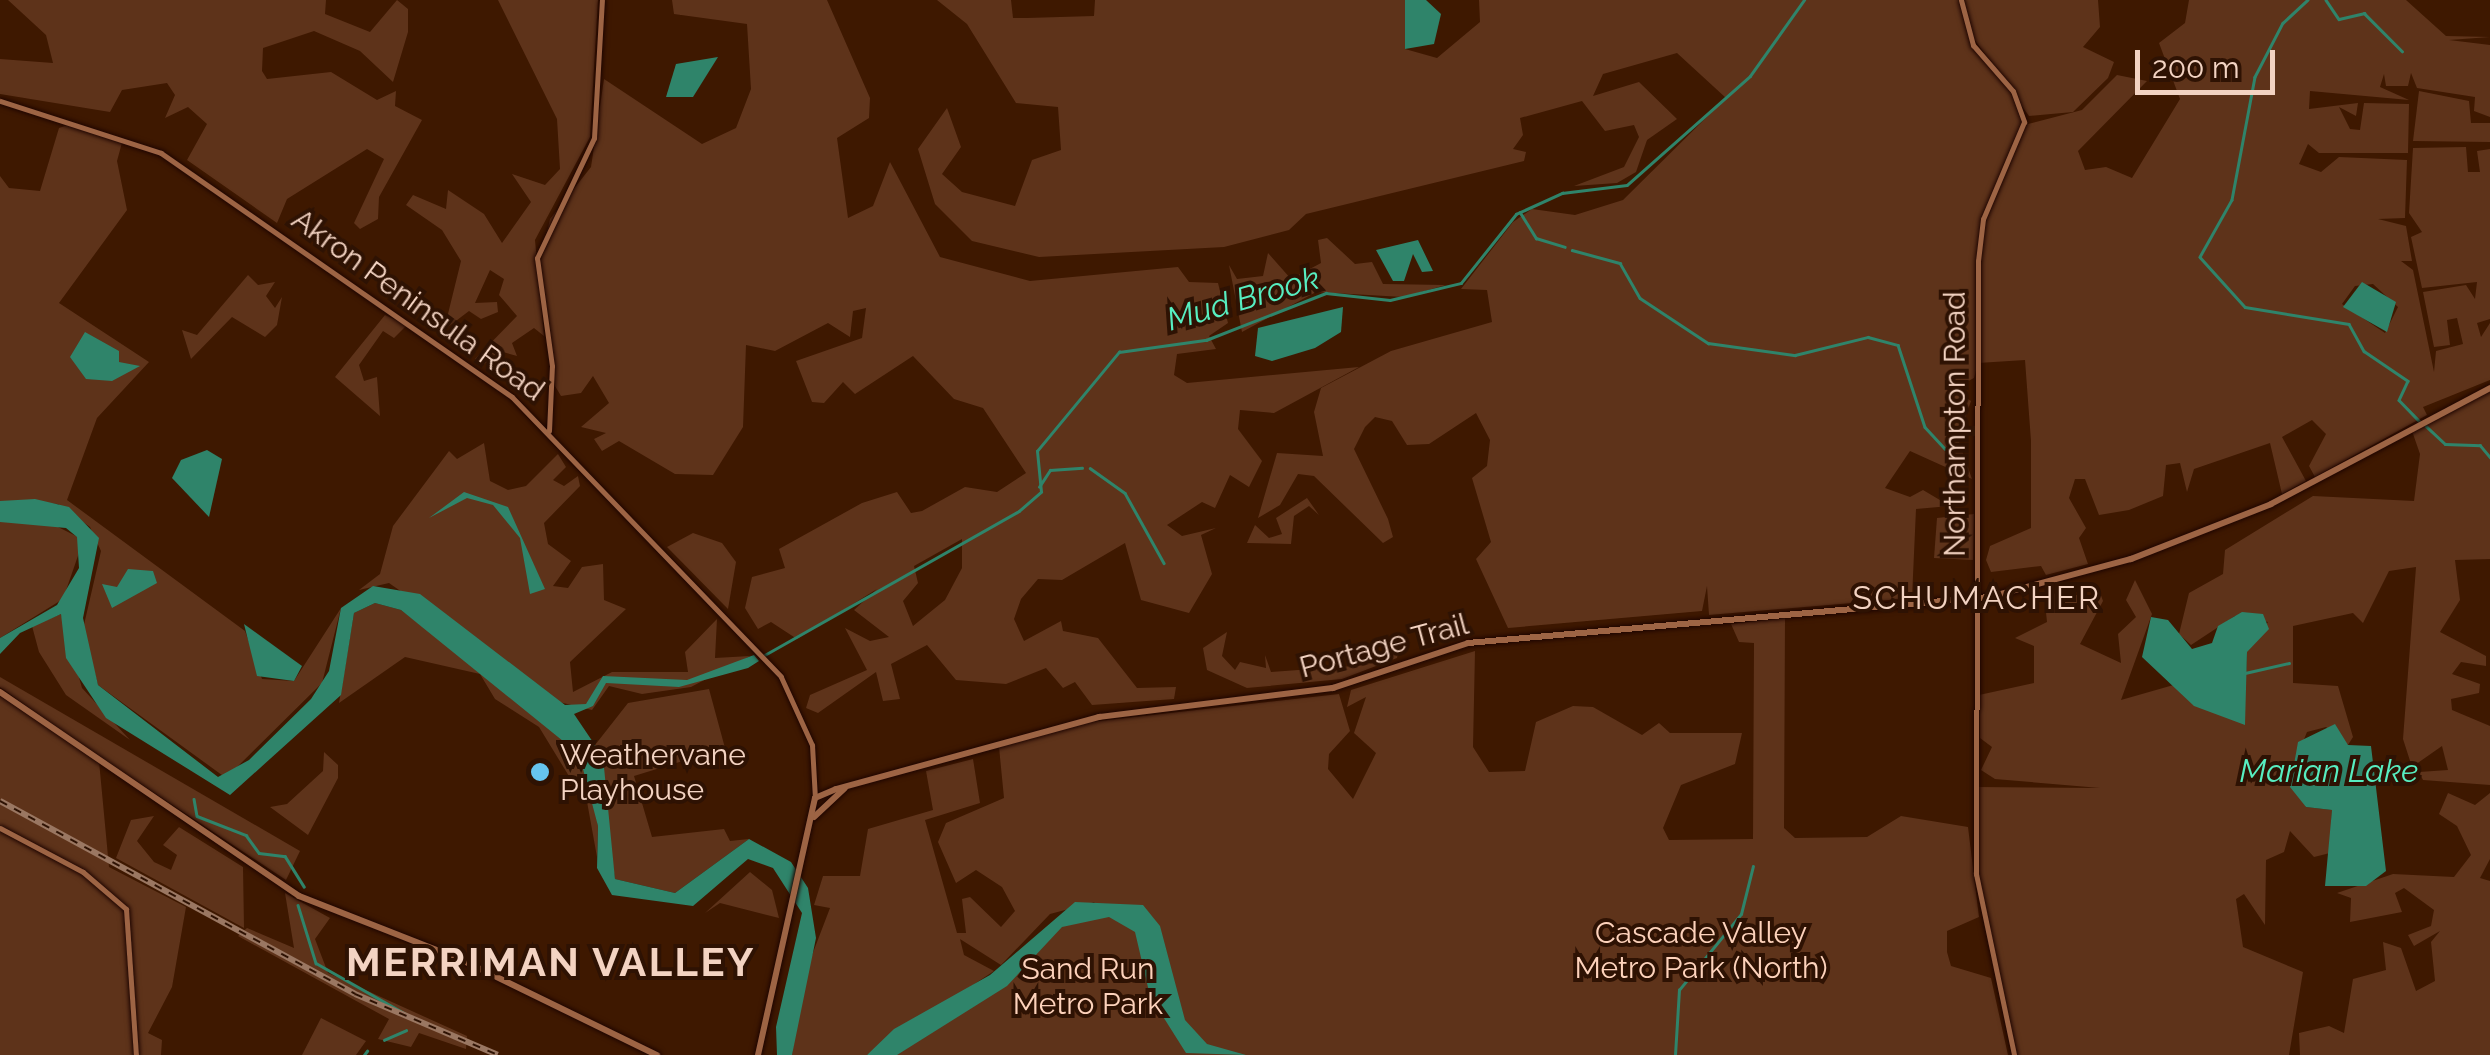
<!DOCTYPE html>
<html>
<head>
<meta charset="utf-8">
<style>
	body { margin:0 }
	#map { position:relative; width:2490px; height:1055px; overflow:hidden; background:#3e1800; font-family:Raleway,sans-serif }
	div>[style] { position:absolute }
	.green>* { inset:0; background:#5e331a }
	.water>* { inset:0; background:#2f846a }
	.stream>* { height:2.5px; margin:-1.25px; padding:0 1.25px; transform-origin:1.25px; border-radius:1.25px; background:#2f846a }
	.roads { filter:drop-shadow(0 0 2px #1e0500) drop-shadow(0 0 2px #1e0500) }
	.tertiary>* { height:5px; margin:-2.5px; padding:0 2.5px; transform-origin:2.5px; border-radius:2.5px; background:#9d6444 }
	.secondary>* { height:6px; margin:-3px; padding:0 3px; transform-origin:3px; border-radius:3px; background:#9d6444 }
	.rail>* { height:6px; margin-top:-3px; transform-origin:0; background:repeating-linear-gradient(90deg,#2e1203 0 8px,#9a7762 0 16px); box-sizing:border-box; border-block:2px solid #9a7762 }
	.dots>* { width:28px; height:28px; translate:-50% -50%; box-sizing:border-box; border:5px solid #2e1203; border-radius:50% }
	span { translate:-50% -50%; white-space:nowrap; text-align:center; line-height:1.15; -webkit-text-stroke:8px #2e1203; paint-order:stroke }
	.street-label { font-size:30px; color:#f3d3c2 }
	.poi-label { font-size:30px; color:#f3d3c2 }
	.left { translate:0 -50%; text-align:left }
	.park-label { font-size:30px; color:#fdd2bb }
	.water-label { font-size:32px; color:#57eec1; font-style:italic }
	.neighbourhood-label { font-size:32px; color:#f3d3c2; letter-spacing:2.5px }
	.district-label { font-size:40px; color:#f3d3c2; font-weight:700; letter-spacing:2.5px }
	.scale { position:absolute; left:2135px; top:50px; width:140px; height:45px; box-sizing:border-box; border:5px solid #f3d3c2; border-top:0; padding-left:12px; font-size:30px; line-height:35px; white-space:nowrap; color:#f3d3c2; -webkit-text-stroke:8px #2e1203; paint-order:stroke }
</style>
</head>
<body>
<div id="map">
	<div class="green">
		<i style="clip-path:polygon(8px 0,326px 0,325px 14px,370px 32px,397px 0,408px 9px,408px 32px,393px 82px,360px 51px,314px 31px,263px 48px,262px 71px,267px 79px,331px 72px,377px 100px,396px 91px,395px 106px,422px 120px,379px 197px,378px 219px,360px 229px,354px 223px,384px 159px,367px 149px,287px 199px,277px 223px,187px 160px,207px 124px,188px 107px,165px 118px,175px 95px,167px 83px,122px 90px,110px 112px,0 94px,0 59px,53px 63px,46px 35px)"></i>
		<i style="clip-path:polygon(498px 0,598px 0,590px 137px,535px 240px,544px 336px,534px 328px,512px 343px,517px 356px,503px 352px,484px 364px,475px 359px,517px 316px,499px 295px,504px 279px,490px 270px,475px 303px,497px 302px,498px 312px,481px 319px,469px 311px,444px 330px,461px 261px,442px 230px,406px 205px,413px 195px,446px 209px,448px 190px,484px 214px,502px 243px,531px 202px,512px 174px,545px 185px,560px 169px,557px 119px)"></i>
		<i style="clip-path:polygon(evenodd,672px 0,827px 0,870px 98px,869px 118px,837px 138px,848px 218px,873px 206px,890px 162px,940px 257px,1030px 281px,1178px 267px,1189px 282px,1218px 283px,1228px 323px,1209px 336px,1216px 349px,1177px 354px,1174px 375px,1187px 383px,1359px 367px,1274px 413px,1240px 410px,1238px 429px,1262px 461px,1249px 487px,1230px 475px,1215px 508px,1202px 502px,1167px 525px,1182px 536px,1216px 528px,1201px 535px,1212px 574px,1189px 613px,1141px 600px,1125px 543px,1062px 580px,1038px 579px,1021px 599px,1014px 619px,1024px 641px,1061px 621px,1063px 631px,1098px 638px,1137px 688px,1176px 687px,1174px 699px,1092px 705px,1075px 682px,1063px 688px,1046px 668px,1006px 684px,956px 680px,927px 645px,891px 664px,900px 699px,883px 701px,876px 672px,818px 713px,806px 708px,810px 695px,867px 670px,845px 628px,870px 641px,889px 637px,854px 610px,877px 589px,797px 639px,771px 622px,758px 629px,745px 608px,752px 577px,785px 568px,779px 549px,862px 503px,897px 492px,911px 513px,922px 511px,965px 487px,997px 492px,1026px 473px,983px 408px,954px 399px,913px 356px,855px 394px,843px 382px,824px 403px,812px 402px,796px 361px,862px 338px,866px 308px,853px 311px,850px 337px,828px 323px,775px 351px,746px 345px,743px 427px,713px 475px,675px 474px,619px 441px,602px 451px,594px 439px,606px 433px,581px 427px,609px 403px,593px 376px,581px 393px,561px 396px,555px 386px,538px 273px,550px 219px,591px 167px,604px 79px,702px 144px,736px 128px,751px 89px,747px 24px,674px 14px,672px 0,962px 539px,962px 568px,945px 600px,913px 626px,903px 601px,918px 583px,914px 566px,962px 539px)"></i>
		<i style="clip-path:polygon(evenodd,937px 0,1011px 0,1013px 18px,1027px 18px,1094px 16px,1095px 0,1405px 0,1405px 49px,1437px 58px,1480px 22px,1479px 0,1961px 0,1973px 45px,2013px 91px,2024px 125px,2082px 110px,2117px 75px,2147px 81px,2078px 151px,2085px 170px,2106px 167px,2132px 178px,2180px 99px,2159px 43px,2185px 23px,2189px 0,2406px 0,2446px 36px,2490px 37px,2449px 40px,2490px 45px,2490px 117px,2474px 111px,2475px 97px,2417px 88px,2411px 73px,2408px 86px,2386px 86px,2384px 74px,2380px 87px,2409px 100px,2310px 91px,2309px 109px,2358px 103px,2356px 116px,2339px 107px,2350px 129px,2360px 130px,2364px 103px,2409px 104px,2408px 153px,2319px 153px,2308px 144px,2299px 164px,2321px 172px,2339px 157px,2407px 160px,2405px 218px,2378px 219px,2406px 226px,2412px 261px,2401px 261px,2413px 270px,2434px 372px,2436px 351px,2463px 344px,2457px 318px,2447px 320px,2450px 345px,2434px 347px,2423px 292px,2466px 285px,2475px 299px,2477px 282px,2422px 288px,2411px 237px,2422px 232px,2409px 213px,2413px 148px,2466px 147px,2468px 172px,2480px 172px,2477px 151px,2490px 149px,2490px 319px,2477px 323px,2481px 337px,2490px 323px,2490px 380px,2423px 407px,2427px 415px,2315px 477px,2309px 466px,2326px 434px,2312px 420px,2282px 437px,2306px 481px,2282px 494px,2270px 443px,2194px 469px,2187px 492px,2180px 463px,2166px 465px,2163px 496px,2129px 510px,2099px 515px,2085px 479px,2075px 479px,2069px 498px,2086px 528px,2079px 538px,2088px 564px,2046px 575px,2041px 566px,1991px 572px,1986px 560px,1990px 546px,2031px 528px,2031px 441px,2025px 360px,1978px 363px,1974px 378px,1953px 389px,1971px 401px,1958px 439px,1972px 479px,1910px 451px,1885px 488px,1910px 497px,1923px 490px,1950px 506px,1916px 509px,1912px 598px,1709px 615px,1707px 586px,1702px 611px,1508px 628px,1476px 559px,1491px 542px,1472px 478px,1487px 466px,1490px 440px,1476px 413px,1429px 444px,1407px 445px,1392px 421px,1375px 417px,1365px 427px,1354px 449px,1388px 519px,1393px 537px,1383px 543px,1314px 476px,1298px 474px,1280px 505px,1258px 518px,1277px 453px,1323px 456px,1314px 412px,1321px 388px,1391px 351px,1492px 322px,1487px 290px,1461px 289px,1513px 222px,1532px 209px,1575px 215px,1623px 200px,1726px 98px,1677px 53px,1603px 74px,1593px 96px,1639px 82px,1677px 119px,1647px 140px,1636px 172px,1617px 183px,1574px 186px,1624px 167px,1639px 137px,1634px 125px,1605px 131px,1582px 101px,1520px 118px,1523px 135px,1513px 149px,1526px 152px,1524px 161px,1306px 214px,1289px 230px,1224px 247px,1039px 257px,972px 241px,935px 204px,918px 149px,947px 108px,961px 147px,942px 174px,962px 192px,1015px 206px,1032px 160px,1061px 150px,1058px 107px,1016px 103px,967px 24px,937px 0,2373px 284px,2398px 307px,2385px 333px,2342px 304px,2355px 286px,2373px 284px)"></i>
		<i style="clip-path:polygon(1964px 0,2098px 0,2100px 27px,2083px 47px,2114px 62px,2108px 78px,2073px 112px,2029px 116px,1972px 36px)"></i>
		<i style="clip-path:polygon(2419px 91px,2469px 101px,2471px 123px,2490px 123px,2490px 142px,2413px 141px)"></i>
		<i style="clip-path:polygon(71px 124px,123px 139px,117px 161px,127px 210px,59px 303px,149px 362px,97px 418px,67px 500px,245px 631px,262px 679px,294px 681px,341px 608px,322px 683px,226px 778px,98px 685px,83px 629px,101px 551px,90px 527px,58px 504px,0 501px,0 176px,9px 188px,40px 191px,59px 128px)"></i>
		<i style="clip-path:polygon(1327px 238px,1355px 264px,1372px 262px,1383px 284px,1446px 285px,1403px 297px,1316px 292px,1242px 332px,1229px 265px,1237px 279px,1263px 276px,1268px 253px,1291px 279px,1321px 263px,1318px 240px)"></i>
		<i style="clip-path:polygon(248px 275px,258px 285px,275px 282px,266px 296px,275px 308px,282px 297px,277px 325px,265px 337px,232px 317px,191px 359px,182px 330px,197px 335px)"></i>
		<i style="clip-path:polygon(385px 315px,407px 325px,394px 338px,383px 331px,359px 365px,364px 381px,377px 377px,380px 416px,335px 377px)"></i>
		<i style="clip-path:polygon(2490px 388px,2490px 559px,2455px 560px,2460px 600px,2440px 632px,2486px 656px,2486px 666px,2461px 662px,2452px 674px,2480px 684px,2479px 693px,2451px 699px,2452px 710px,2490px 726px,2490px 785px,2423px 780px,2419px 772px,2448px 770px,2442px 746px,2412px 767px,2403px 739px,2416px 567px,2389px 571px,2363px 623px,2353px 613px,2293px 626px,2293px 683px,2338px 686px,2353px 737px,2348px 745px,2326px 727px,2307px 732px,2289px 776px,2306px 807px,2332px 810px,2330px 853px,2314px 857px,2290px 831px,2284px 852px,2266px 860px,2265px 925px,2244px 894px,2236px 899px,2243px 947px,2303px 972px,2289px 1055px,2014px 1055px,1978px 892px,1976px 787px,2100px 788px,1995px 779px,1981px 770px,1992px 747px,1980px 738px,1979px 695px,2034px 683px,2034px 646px,2015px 638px,2047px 622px,2044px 593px,2092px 596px,2098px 587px,2103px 601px,2080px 644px,2121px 663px,2118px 634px,2136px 617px,2126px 600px,2135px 580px,2152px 614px,2121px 700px,2177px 684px,2244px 716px,2247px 651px,2268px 622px,2235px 616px,2191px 645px,2179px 634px,2189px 593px,2223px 574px,2225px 550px,2313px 496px,2414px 501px,2420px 454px,2412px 431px)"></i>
		<i style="clip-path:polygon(484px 443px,490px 481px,508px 490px,526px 486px,558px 454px,566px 467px,553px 480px,564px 486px,578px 476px,580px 486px,544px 523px,548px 544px,571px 561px,553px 586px,568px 588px,582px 567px,603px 564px,604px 600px,626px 609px,570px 662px,573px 692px,612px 672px,688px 672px,685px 652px,717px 619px,715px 658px,750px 656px,691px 687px,642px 694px,609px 686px,592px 710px,559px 702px,389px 583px,359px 590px,380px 574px,393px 526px,449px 451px,457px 459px)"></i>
		<i style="clip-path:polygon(1307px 498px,1319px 515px,1309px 506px,1294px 516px,1291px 544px,1247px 543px,1255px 525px,1269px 538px,1282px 534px,1276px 518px)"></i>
		<i style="clip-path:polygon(1974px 514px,1973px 560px,1934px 558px,1937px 518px)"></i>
		<i style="clip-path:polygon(0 522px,48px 522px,78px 537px,80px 550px,63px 599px,0 638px)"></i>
		<i style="clip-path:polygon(693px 533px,722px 543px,736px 562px,728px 609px,667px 547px)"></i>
		<i style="clip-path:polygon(375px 603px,401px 610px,563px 735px,591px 783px,598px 826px,597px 857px,584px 785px,575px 786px,539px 727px,495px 699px,480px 674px,405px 657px,339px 703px,354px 613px)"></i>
		<i style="clip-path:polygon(61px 614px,82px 688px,130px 740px,66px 695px,39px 652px,32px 626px)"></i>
		<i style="clip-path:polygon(1785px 618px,1784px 828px,1795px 838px,1867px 837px,1901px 816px,1968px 827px,1979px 917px,1947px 931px,1947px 952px,1951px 966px,1991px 978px,2008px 1055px,883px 1055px,1095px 902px,1050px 914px,1001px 965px,960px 939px,964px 955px,994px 971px,867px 1055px,792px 1055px,801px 984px,830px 908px,814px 905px,823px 876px,860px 876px,868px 829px,933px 810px,926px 771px,973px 759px,980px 803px,925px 820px,957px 933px,966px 933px,962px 899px,970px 897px,1001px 927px,1015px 911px,1002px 887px,976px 870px,956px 883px,938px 842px,946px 823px,1004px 798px,999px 747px,1090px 722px,1339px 694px,1350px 731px,1329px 754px,1328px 769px,1353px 799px,1376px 753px,1354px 733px,1366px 697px,1347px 707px,1351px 690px,1475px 651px,1473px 747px,1489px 772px,1525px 771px,1536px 722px,1573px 706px,1593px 707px,1642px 735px,1659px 723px,1670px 733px,1742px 733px,1735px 764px,1681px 785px,1663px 828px,1669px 840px,1753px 839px,1754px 643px,1739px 642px,1731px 624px)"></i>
		<i style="clip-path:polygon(1227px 632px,1222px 656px,1235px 670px,1240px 662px,1266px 668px,1265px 655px,1271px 672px,1353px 666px,1400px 645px,1397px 658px,1342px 679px,1247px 688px,1207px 670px,1203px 648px)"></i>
		<i style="clip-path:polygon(0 677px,300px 851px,286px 880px,68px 736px,0 687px)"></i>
		<i style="clip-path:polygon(709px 689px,725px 748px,634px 776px,652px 837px,724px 829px,730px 841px,749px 839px,675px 893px,615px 879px,595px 745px,628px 703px)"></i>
		<i style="clip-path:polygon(0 692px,99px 761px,109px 867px,186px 907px,172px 987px,148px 1033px,162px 1040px,161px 1055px,0 1055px)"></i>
		<i style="clip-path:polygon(324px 752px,338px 765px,338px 778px,308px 835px,270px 807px,287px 804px,323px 771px)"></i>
		<i style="clip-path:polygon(2448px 793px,2475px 805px,2490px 793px,2490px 859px,2480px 878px,2490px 881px,2490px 1055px,2300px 1055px,2299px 1033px,2329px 1026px,2344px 1033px,2353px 979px,2386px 970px,2383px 942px,2401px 948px,2416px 991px,2435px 981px,2431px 942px,2440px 931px,2414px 946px,2408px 935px,2431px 926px,2434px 910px,2404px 888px,2395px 893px,2402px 912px,2350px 922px,2351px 898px,2337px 893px,2393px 874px,2454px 877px,2471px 855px,2457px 826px,2439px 814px)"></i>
		<i style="clip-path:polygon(154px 816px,137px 841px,154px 862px,171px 870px,177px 855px,163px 845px,179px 827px,243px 867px,244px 928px,116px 858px,131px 820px)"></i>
		<i style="clip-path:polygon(750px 872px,772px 890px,779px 918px,720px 903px,705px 913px)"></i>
		<i style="clip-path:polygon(285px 893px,330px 918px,315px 939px,328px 973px,467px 1036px,466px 1049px,419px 1033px,411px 1047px,378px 1039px,389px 1019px,238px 936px,247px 928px,294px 948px)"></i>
		<i style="clip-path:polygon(321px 1018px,366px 1041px,356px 1055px,302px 1055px)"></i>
	</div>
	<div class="water">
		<i style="clip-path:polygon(1405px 0,1426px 0,1441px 14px,1434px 44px,1405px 49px)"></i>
		<i style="clip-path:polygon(718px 57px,693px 97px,666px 97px,676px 64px)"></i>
		<i style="clip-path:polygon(1418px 240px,1433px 271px,1422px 272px,1413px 254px,1404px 281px,1393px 281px,1376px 250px)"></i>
		<i style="clip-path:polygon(2362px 282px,2396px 302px,2387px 332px,2343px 307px)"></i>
		<i style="clip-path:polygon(1343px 307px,1341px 332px,1315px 348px,1272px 361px,1255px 356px,1258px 328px)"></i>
		<i style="clip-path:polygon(85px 332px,119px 351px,119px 362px,140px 366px,112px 381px,86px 379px,70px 357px)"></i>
		<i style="clip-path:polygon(207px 450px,222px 459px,209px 517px,172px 478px,181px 460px)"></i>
		<i style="clip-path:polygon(464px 492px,508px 507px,545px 589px,530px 594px,520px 538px,493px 505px,467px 498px,429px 518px)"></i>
		<i style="clip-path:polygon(35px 499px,69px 507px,99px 538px,83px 618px,98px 685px,218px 777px,249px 760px,311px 699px,329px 671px,341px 608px,373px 586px,420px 594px,565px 705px,586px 704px,603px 676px,687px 680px,754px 655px,759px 661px,748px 668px,679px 687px,606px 683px,593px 706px,574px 714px,603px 757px,615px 879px,675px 893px,749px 839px,791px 862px,808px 888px,816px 938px,792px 1055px,777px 1055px,776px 1027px,802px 913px,773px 868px,748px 859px,693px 906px,612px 895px,597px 868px,598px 826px,579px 754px,401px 610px,375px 603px,354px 613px,341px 695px,230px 795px,106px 718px,66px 658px,61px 614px,20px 633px,0 654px,0 638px,57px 605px,79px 568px,77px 537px,66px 528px,0 522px,0 501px)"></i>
		<i style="clip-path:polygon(128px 569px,153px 571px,157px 583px,112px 608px,102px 584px,117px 587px)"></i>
		<i style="clip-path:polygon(2242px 612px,2263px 614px,2269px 629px,2247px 652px,2245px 725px,2194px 706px,2142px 657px,2151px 617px,2168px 620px,2192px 649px,2212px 643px,2218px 626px)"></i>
		<i style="clip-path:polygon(244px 624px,302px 666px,294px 681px,257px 676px)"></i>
		<i style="clip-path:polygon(2335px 724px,2348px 745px,2371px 746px,2386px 871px,2366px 886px,2325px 886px,2332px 810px,2306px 807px,2290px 787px,2298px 742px)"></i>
		<i style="clip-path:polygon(1075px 902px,1143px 905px,1160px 926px,1185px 1020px,1207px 1044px,1246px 1055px,1186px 1053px,1150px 996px,1135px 932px,1109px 917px,1062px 927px,1007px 986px,897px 1055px,867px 1055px,894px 1029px,990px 975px)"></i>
	</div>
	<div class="stream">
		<i style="left:2308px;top:0;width:34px;rotate:137deg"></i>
		<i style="left:2283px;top:23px;width:61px;rotate:117.4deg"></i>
		<i style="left:2255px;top:77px;width:125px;rotate:100.6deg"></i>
		<i style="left:2232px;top:200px;width:65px;rotate:119.3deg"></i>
		<i style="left:2200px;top:257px;width:67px;rotate:48deg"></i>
		<i style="left:2245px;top:307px;width:105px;rotate:9.3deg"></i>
		<i style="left:2349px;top:324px;width:31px;rotate:61deg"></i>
		<i style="left:2364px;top:351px;width:53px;rotate:34.3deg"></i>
		<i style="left:2408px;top:381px;width:21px;rotate:115deg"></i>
		<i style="left:2399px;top:400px;width:29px;rotate:46deg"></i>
		<i style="left:2326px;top:0;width:23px;rotate:56deg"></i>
		<i style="left:2339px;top:19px;width:26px;rotate:-13deg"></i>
		<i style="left:2364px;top:13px;width:54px;rotate:45deg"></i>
		<i style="left:1520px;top:212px;width:31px;rotate:58deg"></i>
		<i style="left:1536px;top:238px;width:30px;rotate:17deg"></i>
		<i style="left:1572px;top:250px;width:50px;rotate:15.2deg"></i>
		<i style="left:1620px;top:263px;width:40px;rotate:60.3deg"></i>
		<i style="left:1640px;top:298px;width:82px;rotate:33.5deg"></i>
		<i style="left:1708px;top:343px;width:88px;rotate:7.9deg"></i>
		<i style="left:1795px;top:355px;width:75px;rotate:-13.9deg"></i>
		<i style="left:1868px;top:337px;width:31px;rotate:15deg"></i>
		<i style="left:1898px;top:345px;width:86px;rotate:71.8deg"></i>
		<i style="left:1925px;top:427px;width:54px;rotate:47.2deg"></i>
		<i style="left:2426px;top:426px;width:26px;rotate:43deg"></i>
		<i style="left:2445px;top:444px;width:35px;rotate:2deg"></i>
		<i style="left:2480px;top:445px;width:16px;rotate:50deg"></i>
		<i style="left:1090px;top:468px;width:43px;rotate:35.5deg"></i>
		<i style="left:1125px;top:493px;width:80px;rotate:60.9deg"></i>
		<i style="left:1039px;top:487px;width:20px;rotate:-57deg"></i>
		<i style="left:1050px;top:470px;width:32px;rotate:-4deg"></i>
		<i style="left:761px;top:657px;width:296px;rotate:-29.5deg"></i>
		<i style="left:1019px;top:511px;width:29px;rotate:-41deg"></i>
		<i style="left:1041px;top:492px;width:41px;rotate:-95.6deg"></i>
		<i style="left:1037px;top:451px;width:129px;rotate:-50.4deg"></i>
		<i style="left:1119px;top:352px;width:88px;rotate:-7.9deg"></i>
		<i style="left:1206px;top:340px;width:129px;rotate:-21.4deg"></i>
		<i style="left:1326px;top:293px;width:64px;rotate:6.2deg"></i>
		<i style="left:1390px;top:300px;width:73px;rotate:-13.5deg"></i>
		<i style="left:1461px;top:283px;width:88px;rotate:-51.4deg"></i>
		<i style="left:1516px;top:214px;width:51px;rotate:-24.5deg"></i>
		<i style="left:1562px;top:193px;width:65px;rotate:-7deg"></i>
		<i style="left:1627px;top:185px;width:164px;rotate:-41.5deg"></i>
		<i style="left:1750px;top:76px;width:93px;rotate:-54.6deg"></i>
		<i style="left:2245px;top:673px;width:45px;rotate:-12.8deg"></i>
		<i style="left:194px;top:799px;width:17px;rotate:80deg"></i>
		<i style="left:197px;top:816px;width:53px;rotate:21.2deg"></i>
		<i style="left:246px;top:835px;width:22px;rotate:54deg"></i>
		<i style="left:259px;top:853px;width:26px;rotate:7deg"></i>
		<i style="left:285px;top:856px;width:36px;rotate:58deg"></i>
		<i style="left:298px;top:905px;width:61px;rotate:72.8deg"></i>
		<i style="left:316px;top:963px;width:109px;rotate:29.6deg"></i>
		<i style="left:384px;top:1040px;width:24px;rotate:-24deg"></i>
		<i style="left:364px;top:1055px;width:5px;rotate:-53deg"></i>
		<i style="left:1675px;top:1055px;width:65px;rotate:-86.5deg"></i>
		<i style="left:1679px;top:990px;width:98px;rotate:-50.8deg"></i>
		<i style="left:1741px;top:914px;width:49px;rotate:-76deg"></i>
	</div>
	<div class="roads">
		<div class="tertiary">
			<i style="left:1961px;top:0;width:47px;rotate:75.1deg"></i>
			<i style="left:1973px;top:45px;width:61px;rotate:49deg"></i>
			<i style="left:2013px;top:91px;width:33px;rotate:70deg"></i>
			<i style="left:2024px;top:122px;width:105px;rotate:112.9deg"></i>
			<i style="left:1983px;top:219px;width:42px;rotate:96.8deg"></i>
			<i style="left:1978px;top:261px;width:613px;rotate:90.19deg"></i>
			<i style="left:1976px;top:874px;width:185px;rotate:78.1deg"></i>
			<i style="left:0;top:101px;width:169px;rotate:17.9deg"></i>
			<i style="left:161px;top:153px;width:427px;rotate:34.8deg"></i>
			<i style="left:512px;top:397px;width:388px;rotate:46.1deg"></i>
			<i style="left:781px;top:677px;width:75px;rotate:65.5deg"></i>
			<i style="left:812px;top:745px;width:53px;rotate:86.8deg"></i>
			<i style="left:549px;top:431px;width:65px;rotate:-87.4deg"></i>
			<i style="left:552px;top:366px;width:109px;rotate:-97.9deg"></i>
			<i style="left:537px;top:258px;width:133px;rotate:-64.6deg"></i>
			<i style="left:594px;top:138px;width:138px;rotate:-86.7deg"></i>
			<i style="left:0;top:828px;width:94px;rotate:27.9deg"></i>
			<i style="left:83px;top:872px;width:57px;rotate:40.7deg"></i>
			<i style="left:126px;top:909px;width:146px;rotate:86.1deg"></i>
		</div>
		<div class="secondary">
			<i style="left:0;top:692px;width:362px;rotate:34.3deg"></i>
			<i style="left:299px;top:896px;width:175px;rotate:21.4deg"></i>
			<i style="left:462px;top:960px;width:217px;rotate:26deg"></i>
			<i style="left:814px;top:817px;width:42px;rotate:-43.1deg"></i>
			<i style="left:758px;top:1055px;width:263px;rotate:-77.5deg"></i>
			<i style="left:815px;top:798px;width:23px;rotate:-23deg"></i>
			<i style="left:836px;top:789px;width:273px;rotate:-15.3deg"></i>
			<i style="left:1099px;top:717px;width:236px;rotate:-7.1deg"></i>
			<i style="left:1333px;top:688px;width:142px;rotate:-18.4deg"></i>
			<i style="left:1468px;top:643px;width:523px;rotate:-5.05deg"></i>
			<i style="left:1989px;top:597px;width:147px;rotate:-15deg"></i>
			<i style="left:2131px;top:559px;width:150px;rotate:-21.4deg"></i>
			<i style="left:2271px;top:504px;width:248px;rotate:-27.9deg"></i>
		</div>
	</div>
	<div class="rail">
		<i style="left:0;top:801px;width:404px;rotate:28.5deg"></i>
		<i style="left:355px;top:994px;width:155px;rotate:23.1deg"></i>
	</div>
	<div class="dots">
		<i style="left:540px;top:772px;background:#66c4ef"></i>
	</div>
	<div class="street-label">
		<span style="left:418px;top:305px;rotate:36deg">Akron Peninsula Road</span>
		<span style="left:1955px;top:424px;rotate:-90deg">Northampton Road</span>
		<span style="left:1384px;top:646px;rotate:-15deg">Portage Trail</span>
	</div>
	<div class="poi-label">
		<span class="left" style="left:560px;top:772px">Weathervane<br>Playhouse</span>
	</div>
	<div class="park-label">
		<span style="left:1701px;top:950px">Cascade Valley<br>Metro Park (North)</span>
		<span style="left:1088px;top:986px">Sand Run<br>Metro Park</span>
	</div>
	<div class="water-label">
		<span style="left:1243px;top:299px;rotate:-16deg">Mud Brook</span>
		<span style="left:2329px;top:771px">Marian Lake</span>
	</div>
	<div class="neighbourhood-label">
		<span style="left:1977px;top:598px">SCHUMACHER</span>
	</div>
	<div class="district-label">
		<span style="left:551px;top:962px">MERRIMAN VALLEY</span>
	</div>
	<div class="scale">200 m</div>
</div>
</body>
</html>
